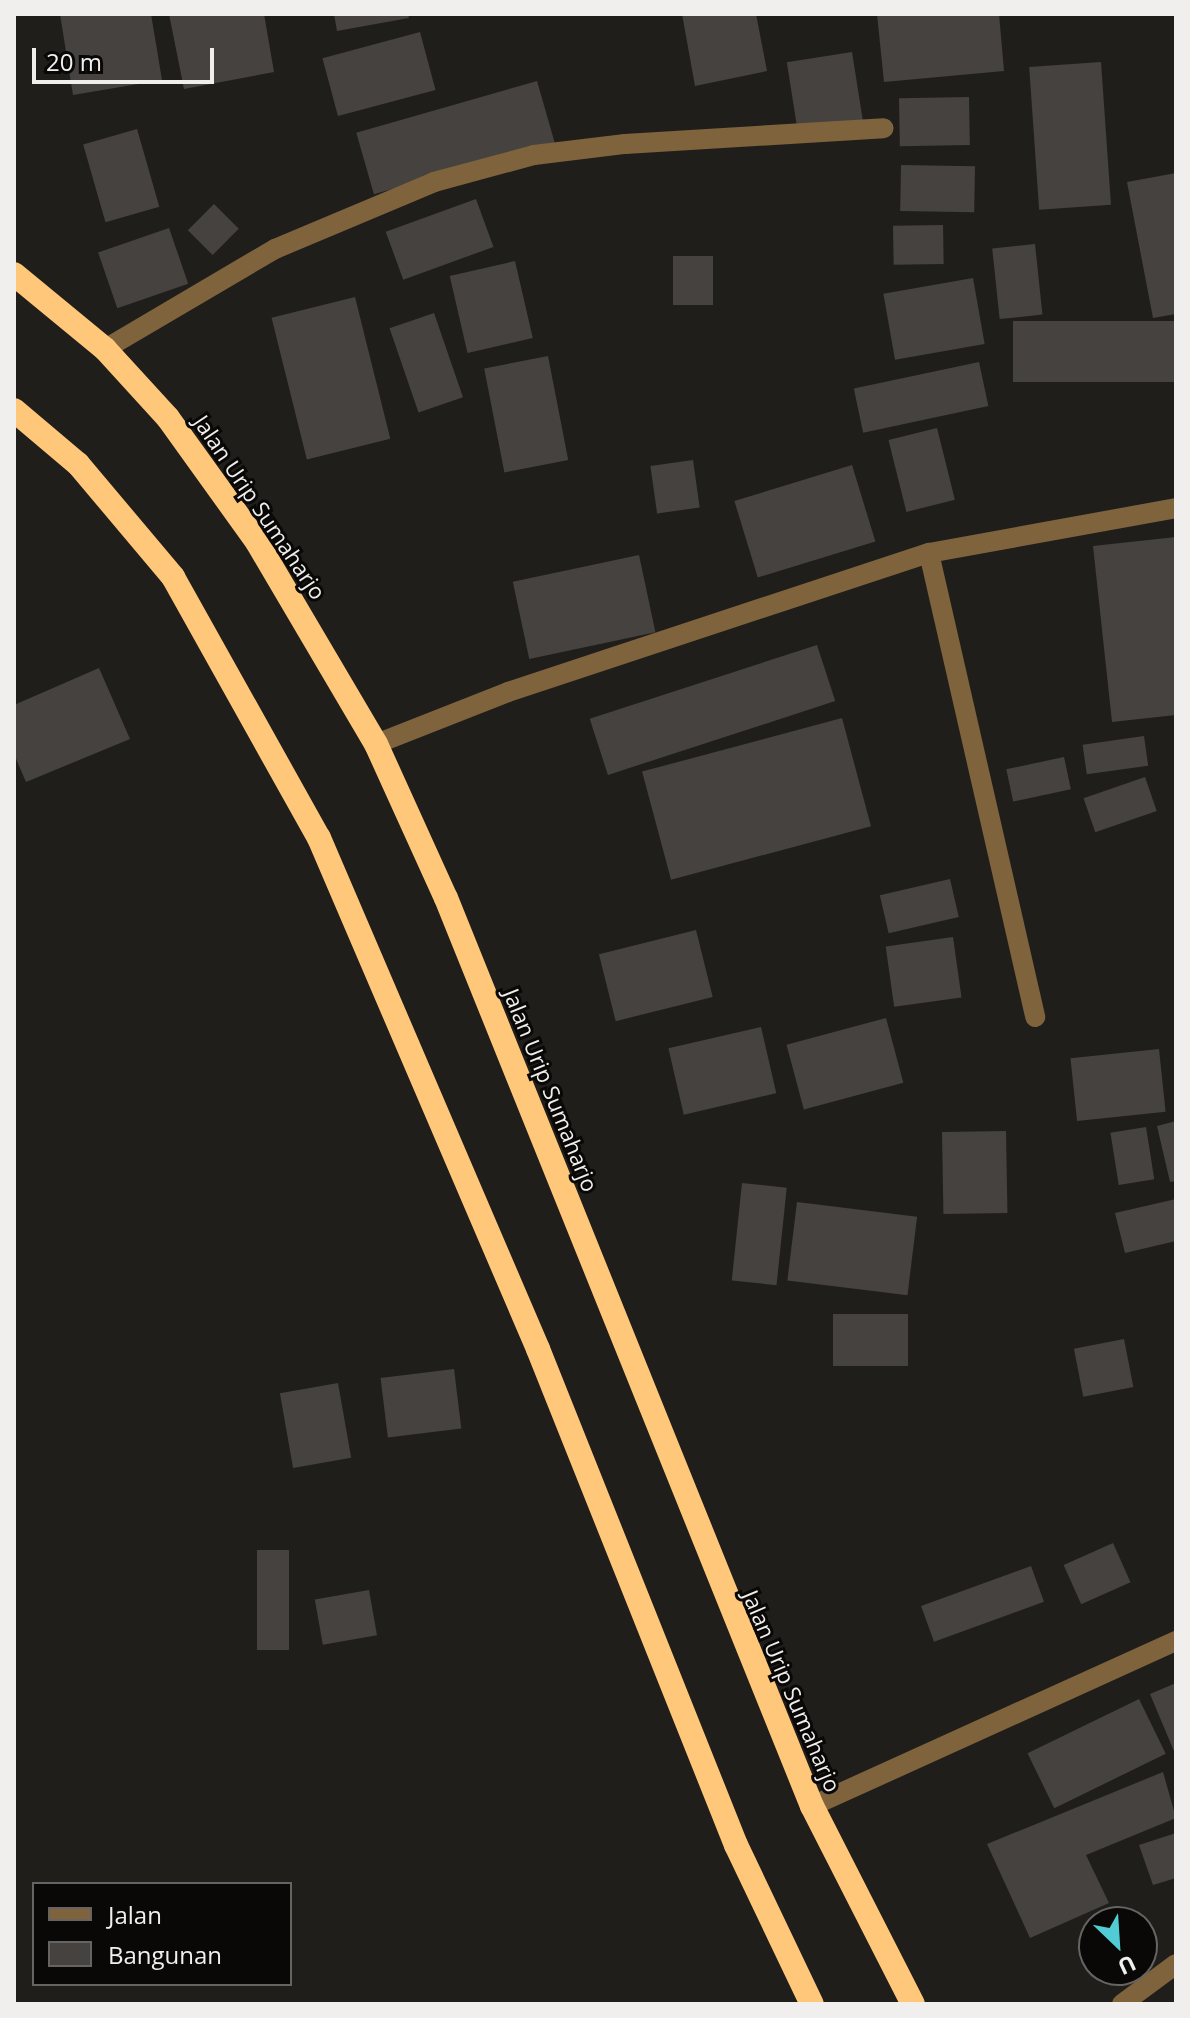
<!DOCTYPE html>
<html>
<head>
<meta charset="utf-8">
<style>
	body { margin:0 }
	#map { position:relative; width:1190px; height:2018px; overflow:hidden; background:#201e1b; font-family:"Open Sans",sans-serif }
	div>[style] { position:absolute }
	.building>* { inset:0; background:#45423f; transform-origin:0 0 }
	.street>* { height:20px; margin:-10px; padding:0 10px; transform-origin:10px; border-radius:10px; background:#7e633d }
	.highway>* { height:24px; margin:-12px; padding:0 12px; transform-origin:12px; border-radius:12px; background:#ffc779 }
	span { translate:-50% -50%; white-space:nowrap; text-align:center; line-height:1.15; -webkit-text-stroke:6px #090807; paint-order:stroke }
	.street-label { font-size:22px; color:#f0efed }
	.frame { position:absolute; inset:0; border:16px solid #f0efed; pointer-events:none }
	.legend { position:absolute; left:32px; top:1882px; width:260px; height:104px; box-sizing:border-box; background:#090807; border:2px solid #656463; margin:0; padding:10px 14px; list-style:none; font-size:24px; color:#f0efed }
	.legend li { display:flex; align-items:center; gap:16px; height:40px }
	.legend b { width:40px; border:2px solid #656463 }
	.north { position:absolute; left:1078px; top:1906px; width:80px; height:80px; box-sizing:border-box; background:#090807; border:2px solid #656463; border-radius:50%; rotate:155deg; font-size:22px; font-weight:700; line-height:32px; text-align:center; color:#f0efed }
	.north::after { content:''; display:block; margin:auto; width:28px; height:36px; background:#51ccd5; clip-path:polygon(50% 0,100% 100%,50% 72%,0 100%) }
	.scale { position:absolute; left:32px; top:48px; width:182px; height:36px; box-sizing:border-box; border:4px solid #f0efed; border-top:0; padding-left:10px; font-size:24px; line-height:28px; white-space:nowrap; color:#f0efed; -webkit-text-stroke:6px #090807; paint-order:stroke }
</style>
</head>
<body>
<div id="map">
	<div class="building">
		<i style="clip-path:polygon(60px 14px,151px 14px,162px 80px,73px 95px)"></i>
		<i style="clip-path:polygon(169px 14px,264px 14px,274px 72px,184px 89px)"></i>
		<i style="clip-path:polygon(334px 14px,408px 14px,409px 18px,337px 31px)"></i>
		<i style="clip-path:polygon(682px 14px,756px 14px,767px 71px,695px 86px)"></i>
		<i style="clip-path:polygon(877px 14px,999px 14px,1004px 71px,884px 82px)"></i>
		<i style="left:420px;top:32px;width:60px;height:101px;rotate:75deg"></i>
		<i style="left:852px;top:52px;width:70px;height:66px;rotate:81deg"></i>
		<i style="left:1101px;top:62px;width:143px;height:72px;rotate:86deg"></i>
		<i style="left:537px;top:81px;width:64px;height:188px;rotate:74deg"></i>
		<i style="left:969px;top:97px;width:48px;height:70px;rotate:89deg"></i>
		<i style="left:137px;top:129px;width:81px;height:56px;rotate:74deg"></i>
		<i style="left:901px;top:165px;width:74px;height:46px;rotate:1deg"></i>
		<i style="clip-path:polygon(1176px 173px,1176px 314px,1153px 318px,1127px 182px)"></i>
		<i style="left:476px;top:199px;width:51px;height:96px;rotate:70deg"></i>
		<i style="left:214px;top:204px;width:35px;height:37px;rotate:45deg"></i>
		<i style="left:943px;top:225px;width:39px;height:50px;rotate:89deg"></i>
		<i style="left:169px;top:228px;width:59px;height:75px;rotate:71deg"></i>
		<i style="left:1035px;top:244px;width:71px;height:43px;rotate:84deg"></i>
		<i style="left:673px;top:256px;width:40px;height:49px"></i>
		<i style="left:515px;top:261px;width:79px;height:67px;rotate:77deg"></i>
		<i style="left:973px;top:278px;width:67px;height:91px;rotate:80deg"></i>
		<i style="left:355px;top:297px;width:146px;height:86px;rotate:76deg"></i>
		<i style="left:434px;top:313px;width:89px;height:47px;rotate:71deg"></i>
		<i style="left:1176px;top:321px;width:61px;height:163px;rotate:90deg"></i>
		<i style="left:548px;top:356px;width:106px;height:65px;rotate:79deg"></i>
		<i style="left:979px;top:362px;width:45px;height:128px;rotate:78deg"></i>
		<i style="left:937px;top:428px;width:74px;height:50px;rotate:76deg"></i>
		<i style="left:693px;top:460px;width:48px;height:43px;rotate:82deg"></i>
		<i style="left:852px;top:465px;width:80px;height:123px;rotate:73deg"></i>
		<i style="clip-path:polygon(1176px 537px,1176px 715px,1112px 722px,1093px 546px)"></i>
		<i style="left:639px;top:555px;width:79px;height:129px;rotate:78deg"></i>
		<i style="left:817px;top:645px;width:59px;height:239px;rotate:72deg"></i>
		<i style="clip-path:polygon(99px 668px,130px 739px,26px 782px,14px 754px,14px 705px)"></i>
		<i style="left:842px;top:718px;width:112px;height:207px;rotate:75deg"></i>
		<i style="left:1144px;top:736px;width:30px;height:62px;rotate:82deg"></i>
		<i style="left:1064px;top:757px;width:33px;height:59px;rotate:78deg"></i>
		<i style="left:1145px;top:777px;width:36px;height:65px;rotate:71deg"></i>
		<i style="left:950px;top:879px;width:39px;height:72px;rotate:77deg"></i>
		<i style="left:696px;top:930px;width:69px;height:100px;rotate:76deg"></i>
		<i style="left:953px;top:937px;width:61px;height:68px;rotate:82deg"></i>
		<i style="left:886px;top:1018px;width:67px;height:103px;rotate:75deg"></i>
		<i style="left:761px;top:1027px;width:68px;height:95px;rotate:77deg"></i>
		<i style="left:1159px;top:1049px;width:63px;height:89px;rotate:84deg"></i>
		<i style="clip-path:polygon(1176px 1121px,1176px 1181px,1170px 1182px,1157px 1126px)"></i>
		<i style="left:1146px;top:1127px;width:53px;height:36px;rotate:81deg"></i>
		<i style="left:1006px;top:1131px;width:82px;height:64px;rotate:89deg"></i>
		<i style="left:742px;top:1183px;width:45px;height:98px;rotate:6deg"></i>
		<i style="clip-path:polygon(1176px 1199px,1176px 1241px,1125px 1253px,1115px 1213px)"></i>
		<i style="left:797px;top:1202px;width:121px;height:79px;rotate:7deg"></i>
		<i style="left:833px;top:1314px;width:75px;height:52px"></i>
		<i style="left:1124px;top:1339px;width:49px;height:51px;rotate:79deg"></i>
		<i style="left:454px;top:1369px;width:60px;height:74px;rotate:83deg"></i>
		<i style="left:338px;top:1383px;width:76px;height:59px;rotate:80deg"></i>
		<i style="left:1113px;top:1543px;width:43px;height:54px;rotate:66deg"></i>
		<i style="left:257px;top:1550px;width:32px;height:100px"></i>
		<i style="left:1031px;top:1566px;width:38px;height:117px;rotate:70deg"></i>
		<i style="left:369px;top:1590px;width:46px;height:55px;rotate:80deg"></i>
		<i style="clip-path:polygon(1176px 1683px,1176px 1756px,1150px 1694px)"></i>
		<i style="left:1139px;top:1699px;width:61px;height:124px;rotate:64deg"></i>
		<i style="clip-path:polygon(1163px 1772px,1176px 1818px,1086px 1855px,1109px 1903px,1030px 1938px,987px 1844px)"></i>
		<i style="clip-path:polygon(1176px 1833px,1176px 1878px,1153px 1885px,1139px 1845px)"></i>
	</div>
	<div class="street">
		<i style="left:105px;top:349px;width:197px;rotate:-30.5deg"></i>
		<i style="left:275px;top:249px;width:173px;rotate:-22.8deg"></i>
		<i style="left:434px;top:182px;width:104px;rotate:-15.1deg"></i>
		<i style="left:534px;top:155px;width:92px;rotate:-6.9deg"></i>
		<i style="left:625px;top:144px;width:259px;rotate:-3.5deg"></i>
		<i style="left:929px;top:553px;width:476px;rotate:77.1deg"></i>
		<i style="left:376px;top:744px;width:142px;rotate:-21.5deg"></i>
		<i style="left:508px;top:692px;width:443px;rotate:-18.3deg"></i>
		<i style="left:929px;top:553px;width:251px;rotate:-10.3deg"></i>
		<i style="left:812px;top:1806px;width:400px;rotate:-24.4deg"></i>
		<i style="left:1122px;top:2004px;width:67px;rotate:-36.5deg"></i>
	</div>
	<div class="highway">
		<i style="left:14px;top:274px;width:118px;rotate:39.5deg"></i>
		<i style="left:105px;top:349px;width:93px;rotate:47.6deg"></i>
		<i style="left:168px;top:418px;width:153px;rotate:54.3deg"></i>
		<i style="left:257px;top:542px;width:234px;rotate:59.5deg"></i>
		<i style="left:376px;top:744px;width:169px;rotate:65.6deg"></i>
		<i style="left:446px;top:898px;width:979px;rotate:68.05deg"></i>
		<i style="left:812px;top:1806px;width:222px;rotate:63deg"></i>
		<i style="left:14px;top:410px;width:84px;rotate:40.2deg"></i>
		<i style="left:78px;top:464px;width:148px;rotate:49.9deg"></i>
		<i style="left:173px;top:577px;width:299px;rotate:60.8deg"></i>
		<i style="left:319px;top:838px;width:556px;rotate:66.8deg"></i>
		<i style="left:538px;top:1349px;width:534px;rotate:68.24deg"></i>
		<i style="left:736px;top:1845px;width:176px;rotate:64.5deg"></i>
	</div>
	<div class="street-label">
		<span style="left:260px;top:507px;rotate:56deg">Jalan Urip Sumaharjo</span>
		<span style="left:551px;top:1090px;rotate:68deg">Jalan Urip Sumaharjo</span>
		<span style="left:792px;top:1691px;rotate:67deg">Jalan Urip Sumaharjo</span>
	</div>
	<div class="frame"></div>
	<ul class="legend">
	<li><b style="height:10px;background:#7e633d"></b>Jalan</li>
	<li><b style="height:22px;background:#45423f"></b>Bangunan</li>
	</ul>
	<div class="north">U</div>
	<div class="scale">20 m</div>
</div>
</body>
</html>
